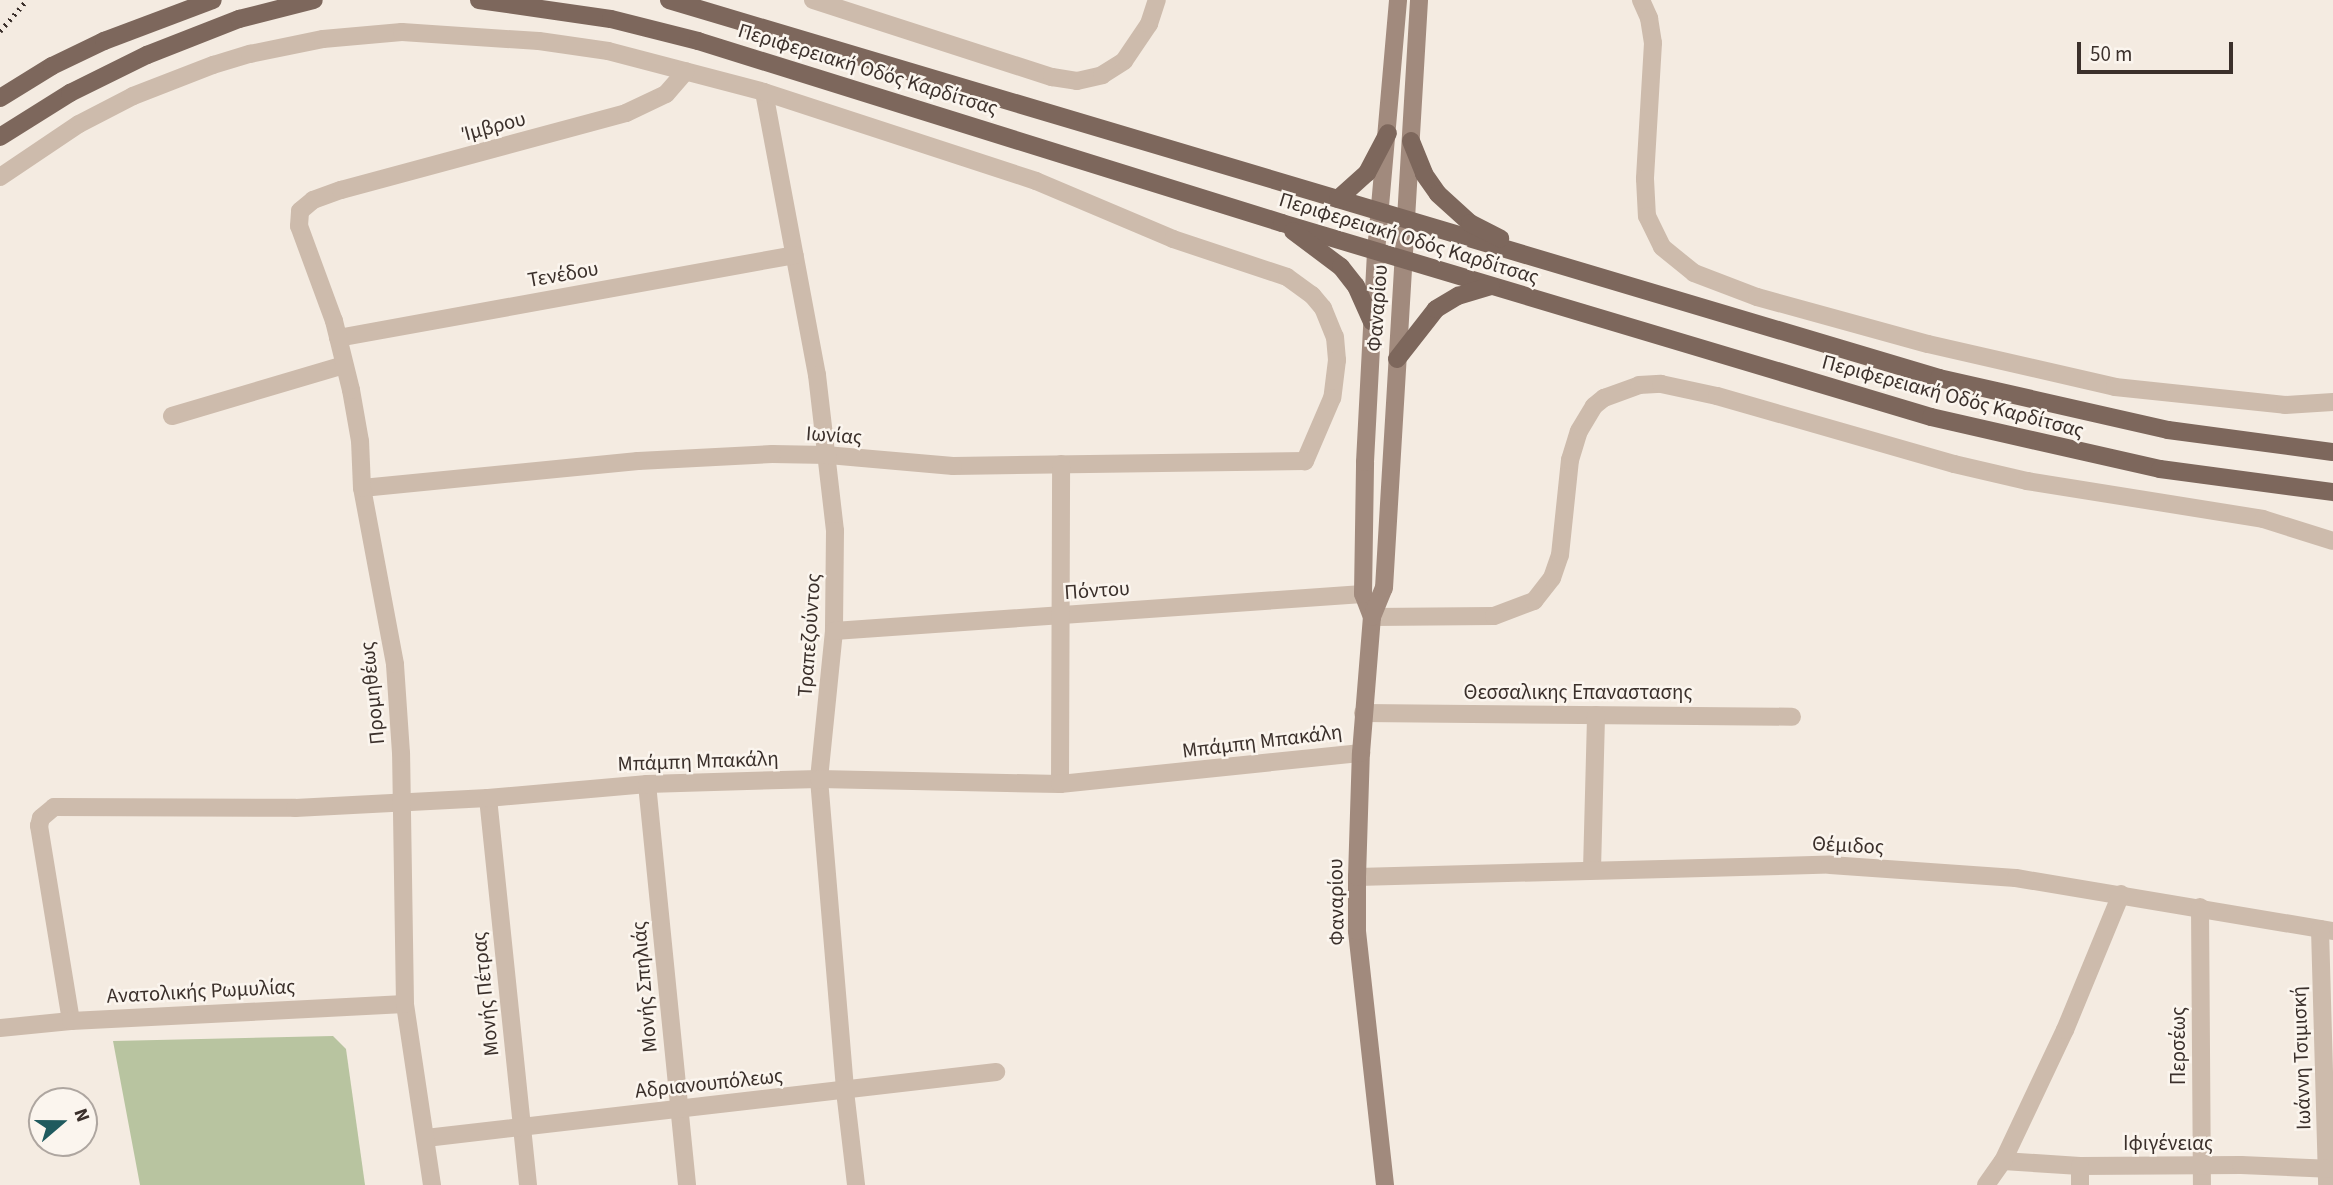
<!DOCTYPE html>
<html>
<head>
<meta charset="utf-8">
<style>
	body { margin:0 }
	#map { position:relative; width:2333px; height:1185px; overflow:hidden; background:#f4ebe1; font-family:"Source Sans 3",sans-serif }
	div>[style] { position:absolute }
	.green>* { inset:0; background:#b8c4a0 }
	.street>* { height:18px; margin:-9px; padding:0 9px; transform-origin:9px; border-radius:9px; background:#cdbbac }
	.secondary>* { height:18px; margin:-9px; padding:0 9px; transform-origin:9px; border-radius:9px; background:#a18a7d }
	.primary>* { height:18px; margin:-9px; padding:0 9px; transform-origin:9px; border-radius:9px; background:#7d675c }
	.rail>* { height:5px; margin-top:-2.5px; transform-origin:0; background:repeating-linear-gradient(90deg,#3b302b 0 2px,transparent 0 7px) }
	span { translate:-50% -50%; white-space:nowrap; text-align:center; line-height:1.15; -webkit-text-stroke:5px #fbf5ee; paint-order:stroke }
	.street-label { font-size:21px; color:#3b302b }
	.north { position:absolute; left:28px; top:1087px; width:70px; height:70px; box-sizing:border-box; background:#fbf5ee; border:2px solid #aea6a0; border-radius:50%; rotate:70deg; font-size:19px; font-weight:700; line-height:28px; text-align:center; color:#3b302b }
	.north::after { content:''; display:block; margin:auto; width:24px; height:32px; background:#1f5a5e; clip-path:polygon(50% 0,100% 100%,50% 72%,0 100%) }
	.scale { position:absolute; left:2077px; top:42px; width:156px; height:32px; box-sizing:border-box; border:4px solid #3b302b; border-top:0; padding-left:9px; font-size:21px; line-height:24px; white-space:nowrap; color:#3b302b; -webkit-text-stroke:5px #fbf5ee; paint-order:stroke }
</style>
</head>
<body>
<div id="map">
	<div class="green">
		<i style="clip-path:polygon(333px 1036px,346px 1049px,365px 1185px,140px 1185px,113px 1041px)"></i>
	</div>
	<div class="street">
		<i style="left:813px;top:0;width:251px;rotate:17.9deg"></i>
		<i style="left:1052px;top:77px;width:25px;rotate:9deg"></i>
		<i style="left:1077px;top:81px;width:26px;rotate:-13deg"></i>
		<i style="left:1102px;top:75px;width:26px;rotate:-32deg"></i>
		<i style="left:1124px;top:61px;width:45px;rotate:-56deg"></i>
		<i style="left:1149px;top:24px;width:25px;rotate:-72deg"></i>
		<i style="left:1641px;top:0;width:20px;rotate:66deg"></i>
		<i style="left:1649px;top:18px;width:25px;rotate:81deg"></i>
		<i style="left:1653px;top:43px;width:136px;rotate:93.4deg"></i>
		<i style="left:1645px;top:179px;width:37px;rotate:87deg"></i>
		<i style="left:1647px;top:216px;width:34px;rotate:64deg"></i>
		<i style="left:1662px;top:247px;width:41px;rotate:39.1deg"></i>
		<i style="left:1694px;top:273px;width:67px;rotate:20.9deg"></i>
		<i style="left:1757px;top:297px;width:177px;rotate:15.4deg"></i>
		<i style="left:1928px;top:344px;width:192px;rotate:12.9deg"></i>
		<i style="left:2115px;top:387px;width:171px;rotate:6deg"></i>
		<i style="left:2285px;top:405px;width:48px;rotate:-3.6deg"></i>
		<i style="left:764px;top:92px;width:288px;rotate:79.4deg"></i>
		<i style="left:817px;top:375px;width:157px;rotate:83.4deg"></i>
		<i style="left:835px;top:531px;width:100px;rotate:90.6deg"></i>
		<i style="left:834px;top:631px;width:149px;rotate:95.8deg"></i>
		<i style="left:819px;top:779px;width:313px;rotate:85.2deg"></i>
		<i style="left:845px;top:1091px;width:95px;rotate:83.3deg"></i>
		<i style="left:0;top:177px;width:95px;rotate:-33.9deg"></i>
		<i style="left:79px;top:124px;width:61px;rotate:-27.4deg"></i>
		<i style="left:133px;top:96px;width:86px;rotate:-21.2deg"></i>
		<i style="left:213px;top:65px;width:39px;rotate:-17deg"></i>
		<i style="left:250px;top:54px;width:75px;rotate:-11.6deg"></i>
		<i style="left:323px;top:39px;width:79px;rotate:-5.1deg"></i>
		<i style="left:402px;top:32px;width:137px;rotate:3.8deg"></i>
		<i style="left:539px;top:41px;width:70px;rotate:8.2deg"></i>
		<i style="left:608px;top:51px;width:161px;rotate:14.7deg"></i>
		<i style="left:764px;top:92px;width:286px;rotate:18.1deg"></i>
		<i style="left:1036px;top:181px;width:149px;rotate:22.9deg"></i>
		<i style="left:1173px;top:239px;width:120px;rotate:18.4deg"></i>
		<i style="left:1287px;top:277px;width:31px;rotate:36deg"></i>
		<i style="left:1312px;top:295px;width:17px;rotate:50deg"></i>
		<i style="left:1323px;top:308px;width:31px;rotate:68deg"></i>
		<i style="left:1335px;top:337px;width:23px;rotate:85deg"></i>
		<i style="left:1337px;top:360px;width:38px;rotate:97deg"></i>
		<i style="left:1332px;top:398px;width:69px;rotate:113.2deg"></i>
		<i style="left:1305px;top:461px;width:352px;rotate:179.2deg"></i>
		<i style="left:953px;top:466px;width:125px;rotate:-175deg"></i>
		<i style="left:828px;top:455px;width:56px;rotate:-179deg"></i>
		<i style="left:772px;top:454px;width:134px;rotate:177deg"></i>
		<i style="left:638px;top:461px;width:277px;rotate:174.4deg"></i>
		<i style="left:338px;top:338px;width:464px;rotate:-10.3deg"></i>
		<i style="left:172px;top:416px;width:179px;rotate:-16.5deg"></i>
		<i style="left:1372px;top:617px;width:122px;rotate:-0.5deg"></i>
		<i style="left:1494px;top:616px;width:43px;rotate:-20.6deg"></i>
		<i style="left:1534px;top:601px;width:29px;rotate:-52deg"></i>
		<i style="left:1552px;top:578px;width:24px;rotate:-71deg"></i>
		<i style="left:1560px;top:555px;width:96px;rotate:-84deg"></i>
		<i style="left:1570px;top:460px;width:30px;rotate:-73deg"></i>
		<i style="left:1579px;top:431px;width:29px;rotate:-59deg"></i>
		<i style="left:1594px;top:406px;width:13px;rotate:-39deg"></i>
		<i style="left:1604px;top:398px;width:37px;rotate:-20deg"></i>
		<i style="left:1639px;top:385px;width:22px;rotate:-3deg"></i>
		<i style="left:1661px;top:384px;width:57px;rotate:12.1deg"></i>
		<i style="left:1717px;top:396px;width:247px;rotate:16deg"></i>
		<i style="left:1954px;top:464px;width:75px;rotate:13.1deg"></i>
		<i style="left:2027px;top:481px;width:239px;rotate:9.1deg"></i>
		<i style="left:2263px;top:519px;width:73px;rotate:17.4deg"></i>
		<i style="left:834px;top:631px;width:530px;rotate:-4deg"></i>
		<i style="left:1363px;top:713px;width:429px;rotate:0.5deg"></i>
		<i style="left:647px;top:784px;width:403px;rotate:84.3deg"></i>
		<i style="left:1060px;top:784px;width:320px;rotate:-89.8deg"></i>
		<i style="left:488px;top:798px;width:389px;rotate:84.1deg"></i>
		<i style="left:1592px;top:870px;width:155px;rotate:-88.5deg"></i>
		<i style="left:1357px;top:877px;width:473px;rotate:-1.5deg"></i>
		<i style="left:1830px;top:865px;width:186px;rotate:4deg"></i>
		<i style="left:2016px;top:878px;width:321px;rotate:9.5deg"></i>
		<i style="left:2200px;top:907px;width:278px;rotate:89.6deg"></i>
		<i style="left:2320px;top:929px;width:256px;rotate:88.4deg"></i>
		<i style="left:71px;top:1021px;width:198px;rotate:-99.3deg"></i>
		<i style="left:39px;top:826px;width:8px;rotate:-76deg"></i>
		<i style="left:41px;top:818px;width:17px;rotate:-40deg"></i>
		<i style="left:54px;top:807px;width:241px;rotate:0.2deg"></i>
		<i style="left:295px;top:808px;width:193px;rotate:-3deg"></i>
		<i style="left:488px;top:798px;width:160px;rotate:-5deg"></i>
		<i style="left:647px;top:784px;width:172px;rotate:-1.7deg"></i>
		<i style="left:819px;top:779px;width:241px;rotate:1.2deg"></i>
		<i style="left:1060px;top:784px;width:303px;rotate:-5.9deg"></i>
		<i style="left:0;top:1028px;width:71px;rotate:-5.6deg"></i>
		<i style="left:71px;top:1021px;width:334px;rotate:-2.9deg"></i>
		<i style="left:426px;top:1138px;width:574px;rotate:-6.6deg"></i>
		<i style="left:2003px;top:1161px;width:77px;rotate:3.7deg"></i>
		<i style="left:2080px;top:1166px;width:161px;rotate:-0.4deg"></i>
		<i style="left:2241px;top:1165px;width:92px;rotate:2.5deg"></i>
		<i style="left:2080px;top:1166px;width:19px;rotate:90deg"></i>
		<i style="left:432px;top:1185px;width:183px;rotate:-98.5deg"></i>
		<i style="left:405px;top:1004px;width:251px;rotate:-90.9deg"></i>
		<i style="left:401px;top:753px;width:89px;rotate:-93.9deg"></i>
		<i style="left:395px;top:664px;width:179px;rotate:-100.6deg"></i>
		<i style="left:362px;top:488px;width:47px;rotate:-92.4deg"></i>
		<i style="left:360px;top:441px;width:52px;rotate:-100deg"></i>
		<i style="left:351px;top:390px;width:71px;rotate:-103.8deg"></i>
		<i style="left:334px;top:321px;width:101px;rotate:-110.2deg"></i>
		<i style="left:299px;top:226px;width:15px;rotate:-86deg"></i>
		<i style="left:300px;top:211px;width:17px;rotate:-40deg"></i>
		<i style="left:313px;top:200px;width:30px;rotate:-20deg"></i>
		<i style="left:341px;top:190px;width:295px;rotate:-15.1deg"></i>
		<i style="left:626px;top:113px;width:44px;rotate:-25.4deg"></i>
		<i style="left:666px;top:94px;width:30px;rotate:-49deg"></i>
		<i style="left:1986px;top:1185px;width:29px;rotate:-55deg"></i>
		<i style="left:2003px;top:1161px;width:145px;rotate:-64.7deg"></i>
		<i style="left:2065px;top:1030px;width:147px;rotate:-67.6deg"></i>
	</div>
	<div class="secondary">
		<i style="left:1372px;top:617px;width:25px;rotate:-111deg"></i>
		<i style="left:1363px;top:594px;width:132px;rotate:-89.1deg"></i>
		<i style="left:1365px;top:462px;width:210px;rotate:-87deg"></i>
		<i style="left:1376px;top:252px;width:253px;rotate:-85deg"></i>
		<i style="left:1385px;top:1185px;width:256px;rotate:-96.3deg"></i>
		<i style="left:1357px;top:931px;width:54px;rotate:-90deg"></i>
		<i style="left:1357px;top:877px;width:124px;rotate:-88.2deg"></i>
		<i style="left:1361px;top:753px;width:136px;rotate:-85.4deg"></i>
		<i style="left:1372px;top:617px;width:31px;rotate:-68deg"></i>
		<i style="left:1384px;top:588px;width:589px;rotate:-86.59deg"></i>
	</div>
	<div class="primary">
		<i style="left:479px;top:0;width:133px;rotate:8.2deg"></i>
		<i style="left:611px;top:19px;width:90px;rotate:14.2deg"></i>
		<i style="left:698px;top:41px;width:612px;rotate:17.31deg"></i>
		<i style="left:1282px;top:223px;width:677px;rotate:16.64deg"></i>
		<i style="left:1931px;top:417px;width:235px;rotate:12.8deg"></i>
		<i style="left:2160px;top:469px;width:175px;rotate:7.6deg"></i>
		<i style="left:669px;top:0;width:1325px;rotate:16.57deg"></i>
		<i style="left:1939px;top:378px;width:235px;rotate:12.8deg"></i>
		<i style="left:2168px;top:430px;width:166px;rotate:7.6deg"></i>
		<i style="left:0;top:98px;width:61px;rotate:-31.6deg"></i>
		<i style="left:52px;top:66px;width:58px;rotate:-25.7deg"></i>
		<i style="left:104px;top:41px;width:116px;rotate:-20.6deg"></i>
		<i style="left:0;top:137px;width:83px;rotate:-32.2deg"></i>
		<i style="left:70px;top:93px;width:86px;rotate:-26.3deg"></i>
		<i style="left:147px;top:55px;width:99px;rotate:-21.4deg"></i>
		<i style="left:239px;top:19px;width:77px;rotate:-14.2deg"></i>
		<i style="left:1411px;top:141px;width:35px;rotate:68deg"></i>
		<i style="left:1424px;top:174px;width:24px;rotate:55deg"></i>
		<i style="left:1438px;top:194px;width:43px;rotate:42.2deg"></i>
		<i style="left:1470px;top:223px;width:34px;rotate:27deg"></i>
		<i style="left:1338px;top:199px;width:39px;rotate:-42deg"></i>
		<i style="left:1367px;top:173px;width:45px;rotate:-62.3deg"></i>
		<i style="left:1293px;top:231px;width:60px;rotate:36.9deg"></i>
		<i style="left:1341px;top:267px;width:24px;rotate:52deg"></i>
		<i style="left:1356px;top:286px;width:39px;rotate:66deg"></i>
		<i style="left:1397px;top:359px;width:63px;rotate:-52deg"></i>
		<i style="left:1436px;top:309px;width:26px;rotate:-31deg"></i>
		<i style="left:1458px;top:296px;width:34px;rotate:-17deg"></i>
	</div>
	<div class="rail">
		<i style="left:0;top:31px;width:41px;rotate:-48.9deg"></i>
	</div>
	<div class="street-label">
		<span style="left:868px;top:69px;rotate:17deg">Περιφερειακή Οδός Καρδίτσας</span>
		<span style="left:494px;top:126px;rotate:-15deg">Ίμβρου</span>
		<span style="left:1409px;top:238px;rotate:17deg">Περιφερειακή Οδός Καρδίτσας</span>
		<span style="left:563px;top:274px;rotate:-10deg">Τενέδου</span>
		<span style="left:1377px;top:308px;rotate:-86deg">Φαναρίου</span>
		<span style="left:1953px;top:396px;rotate:15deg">Περιφερειακή Οδός Καρδίτσας</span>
		<span style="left:834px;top:435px;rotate:4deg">Ιωνίας</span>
		<span style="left:1097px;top:590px;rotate:-4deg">Πόντου</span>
		<span style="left:809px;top:635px;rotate:-86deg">Τραπεζούντος</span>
		<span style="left:1578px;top:692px">Θεσσαλικης Επαναστασης</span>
		<span style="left:372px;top:693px;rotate:-96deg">Προμηθέως</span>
		<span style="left:1262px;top:741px;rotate:-7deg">Μπάμπη Μπακάλη</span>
		<span style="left:698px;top:761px;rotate:-2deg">Μπάμπη Μπακάλη</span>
		<span style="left:1848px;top:845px;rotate:3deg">Θέμιδος</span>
		<span style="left:1336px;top:902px;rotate:-91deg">Φαναρίου</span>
		<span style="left:644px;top:987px;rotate:-95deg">Μονής Σπηλιάς</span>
		<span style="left:201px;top:991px;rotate:-3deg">Ανατολικής Ρωμυλίας</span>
		<span style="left:485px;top:994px;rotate:-96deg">Μονής Πέτρας</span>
		<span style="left:2178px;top:1046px;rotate:-90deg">Περσέως</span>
		<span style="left:2301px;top:1058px;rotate:-92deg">Ιωάννη Τσιμισκή</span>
		<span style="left:709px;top:1083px;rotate:-6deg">Αδριανουπόλεως</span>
		<span style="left:2168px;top:1143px">Ιφιγένειας</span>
	</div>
	<div class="north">N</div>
	<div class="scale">50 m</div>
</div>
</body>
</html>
